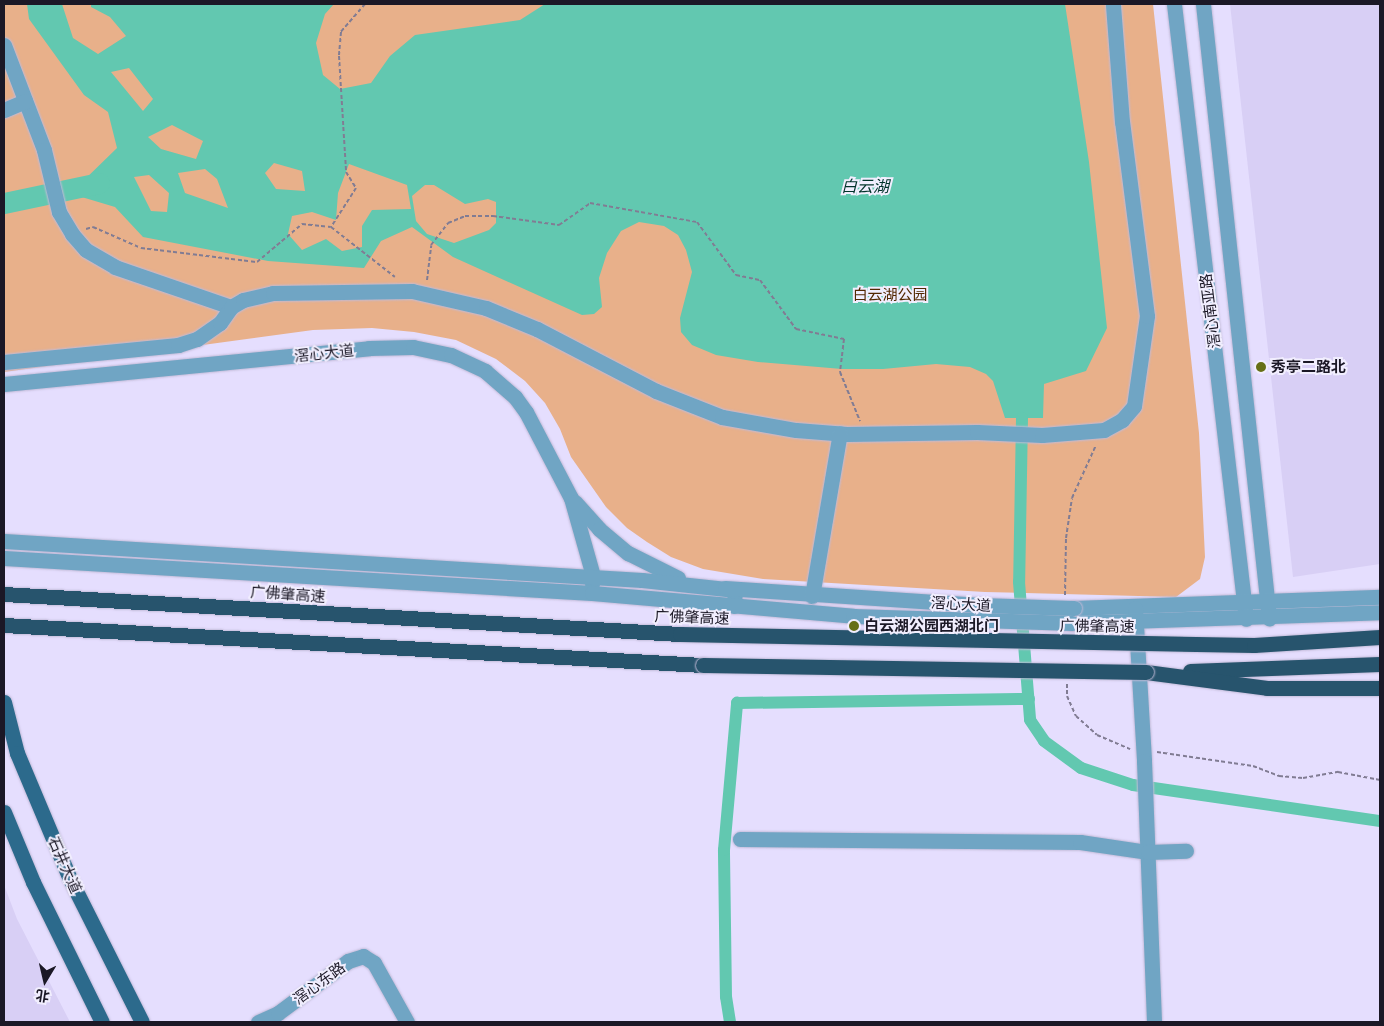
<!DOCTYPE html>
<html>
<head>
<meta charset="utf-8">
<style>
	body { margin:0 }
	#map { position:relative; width:1384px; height:1026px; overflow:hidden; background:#e5defe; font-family:Mulish,"Noto Sans SC",sans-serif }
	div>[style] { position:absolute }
	.built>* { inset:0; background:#d8cff5 }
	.green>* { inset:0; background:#e8b08a }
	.water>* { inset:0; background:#62c8b0 }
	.canal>* { height:12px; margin:-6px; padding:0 6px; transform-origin:6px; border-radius:6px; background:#62c8b0 }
	.river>* { height:21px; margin:-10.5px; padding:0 10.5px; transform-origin:10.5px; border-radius:10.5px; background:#62c8b0 }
	.path>* { height:2px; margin-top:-1px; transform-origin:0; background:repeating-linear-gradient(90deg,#817c93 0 4px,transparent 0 6.5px) }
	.roads { filter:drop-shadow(0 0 1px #c1bad7) drop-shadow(0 0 1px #c1bad7) }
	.minor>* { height:15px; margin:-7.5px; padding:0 7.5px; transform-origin:7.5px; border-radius:7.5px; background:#70a5c4 }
	.major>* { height:15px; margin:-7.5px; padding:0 7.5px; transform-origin:7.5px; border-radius:7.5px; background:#2c6a8c }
	.highway>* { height:15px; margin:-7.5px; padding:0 7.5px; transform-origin:7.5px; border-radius:7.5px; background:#27546d }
	.bridges { filter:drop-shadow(0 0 1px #c1bad7) drop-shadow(0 0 1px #c1bad7) }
	.minor-bridge>* { height:15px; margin:-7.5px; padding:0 7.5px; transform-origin:7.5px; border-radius:7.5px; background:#70a5c4 }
	.highway-bridge>* { height:15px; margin:-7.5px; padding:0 7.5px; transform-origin:7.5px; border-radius:7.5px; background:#27546d }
	.dots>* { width:14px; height:14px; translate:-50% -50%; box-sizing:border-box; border:2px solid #f1eefe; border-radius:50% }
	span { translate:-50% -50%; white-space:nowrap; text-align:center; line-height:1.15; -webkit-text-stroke:4px #f1eefe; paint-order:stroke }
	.park-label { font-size:15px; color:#522701 }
	.street-label { font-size:15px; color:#1b1826 }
	.poi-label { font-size:15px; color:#1b1826; font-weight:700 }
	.left { translate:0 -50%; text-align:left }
	.water-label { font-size:16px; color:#01332a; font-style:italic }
	.frame { position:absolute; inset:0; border:5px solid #1b1826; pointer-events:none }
	.north { position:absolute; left:20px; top:956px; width:50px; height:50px; -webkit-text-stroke:4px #f1eefe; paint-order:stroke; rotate:189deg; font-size:14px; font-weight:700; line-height:20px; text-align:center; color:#1b1826 }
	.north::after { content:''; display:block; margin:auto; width:18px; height:22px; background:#1b1826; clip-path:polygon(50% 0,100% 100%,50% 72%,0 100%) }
</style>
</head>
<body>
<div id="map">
	<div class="built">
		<i style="clip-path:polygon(1230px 4px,1380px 4px,1380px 564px,1293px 577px)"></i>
		<i style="clip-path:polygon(4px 885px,17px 919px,70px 1022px,4px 1022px)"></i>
	</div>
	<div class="green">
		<i style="clip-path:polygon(4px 4px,1153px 4px,1199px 433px,1205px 557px,1200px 579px,1176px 597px,985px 592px,763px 579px,703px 569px,671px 557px,647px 542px,627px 528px,606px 507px,571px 457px,560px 429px,545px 403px,525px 381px,496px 359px,456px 340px,414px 332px,372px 328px,313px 330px,4px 372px)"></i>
	</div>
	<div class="water">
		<i style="clip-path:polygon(evenodd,27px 4px,62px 4px,73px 38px,98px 54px,126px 36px,110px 17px,91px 7px,91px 4px,334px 4px,325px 14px,316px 43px,323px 75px,340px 89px,371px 83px,390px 56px,415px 35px,520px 20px,545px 4px,1065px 4px,1089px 162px,1107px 328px,1086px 371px,1044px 384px,1043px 418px,1005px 418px,993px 381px,986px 374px,970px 367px,936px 364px,883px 369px,842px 369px,758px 362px,716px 355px,692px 345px,681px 332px,680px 318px,692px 272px,686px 250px,678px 235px,664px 226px,639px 222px,621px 231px,607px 253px,599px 278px,602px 307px,594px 314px,582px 315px,453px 257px,412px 227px,381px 241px,364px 268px,268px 261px,143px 237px,115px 207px,75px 195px,78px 186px,117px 148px,108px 112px,84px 95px,29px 19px,27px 4px,129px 68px,153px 99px,143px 111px,111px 72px,129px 68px,27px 4px,172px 125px,203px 141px,196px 159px,161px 149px,148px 137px,172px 125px,27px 4px,274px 163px,302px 171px,305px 191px,276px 189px,265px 173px,274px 163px,27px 4px,349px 164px,407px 185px,411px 209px,372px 210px,362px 226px,362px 247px,342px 251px,326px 239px,302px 250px,288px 234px,292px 216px,312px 212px,336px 220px,338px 193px,349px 164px,27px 4px,205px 169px,217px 179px,228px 208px,185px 193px,178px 173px,205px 169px,27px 4px,149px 175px,169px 193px,167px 212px,151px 211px,134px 177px,149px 175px,27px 4px,425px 185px,434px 185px,465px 204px,488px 199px,496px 202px,496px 223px,489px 230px,454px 243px,427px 234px,416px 221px,412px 196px,425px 185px)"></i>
	</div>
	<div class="canal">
		<i style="left:1022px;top:418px;width:164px;rotate:91deg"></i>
		<i style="left:1019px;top:582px;width:138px;rotate:85.4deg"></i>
		<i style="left:1030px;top:720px;width:25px;rotate:56deg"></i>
		<i style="left:1044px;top:741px;width:46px;rotate:36.1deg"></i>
		<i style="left:1081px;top:768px;width:55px;rotate:18.1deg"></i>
		<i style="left:1133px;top:785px;width:250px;rotate:8.3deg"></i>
		<i style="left:730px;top:1022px;width:25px;rotate:-99deg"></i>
		<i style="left:726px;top:997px;width:147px;rotate:-90.8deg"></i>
		<i style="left:724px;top:850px;width:148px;rotate:-84.9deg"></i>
		<i style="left:737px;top:703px;width:292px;rotate:-0.8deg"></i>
	</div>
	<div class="river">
		<i style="left:4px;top:203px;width:97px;rotate:-11.9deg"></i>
	</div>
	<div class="path">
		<i style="left:365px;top:4px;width:37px;rotate:131deg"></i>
		<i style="left:341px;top:32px;width:24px;rotate:95deg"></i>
		<i style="left:339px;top:56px;width:116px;rotate:86.5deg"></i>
		<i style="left:346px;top:172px;width:19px;rotate:58deg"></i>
		<i style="left:356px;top:188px;width:46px;rotate:122.7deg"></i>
		<i style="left:331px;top:227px;width:81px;rotate:38deg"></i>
		<i style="left:86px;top:229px;width:7px;rotate:-16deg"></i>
		<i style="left:93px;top:227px;width:52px;rotate:23.6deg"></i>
		<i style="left:141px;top:248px;width:117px;rotate:6.9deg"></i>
		<i style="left:257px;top:262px;width:59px;rotate:-40.2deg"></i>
		<i style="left:302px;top:224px;width:29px;rotate:6deg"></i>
		<i style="left:427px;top:280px;width:35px;rotate:-83deg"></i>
		<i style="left:431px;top:245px;width:28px;rotate:-52deg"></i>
		<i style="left:448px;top:223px;width:18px;rotate:-22deg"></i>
		<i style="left:465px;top:216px;width:28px"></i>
		<i style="left:493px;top:216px;width:67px;rotate:7.8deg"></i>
		<i style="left:559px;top:225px;width:38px;rotate:-35deg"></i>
		<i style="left:590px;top:203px;width:109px;rotate:10.1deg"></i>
		<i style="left:697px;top:222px;width:66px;rotate:53.7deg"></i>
		<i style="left:736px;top:275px;width:25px;rotate:12deg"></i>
		<i style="left:760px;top:280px;width:61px;rotate:53.7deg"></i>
		<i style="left:796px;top:329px;width:49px;rotate:11.8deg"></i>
		<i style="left:844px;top:339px;width:33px;rotate:97deg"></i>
		<i style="left:840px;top:372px;width:53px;rotate:67.8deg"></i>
		<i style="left:1065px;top:595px;width:57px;rotate:-89deg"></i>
		<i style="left:1066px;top:538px;width:40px;rotate:-81.5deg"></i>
		<i style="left:1072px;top:498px;width:58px;rotate:-65.6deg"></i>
		<i style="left:1067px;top:684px;width:12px;rotate:90deg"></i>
		<i style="left:1067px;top:696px;width:22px;rotate:66deg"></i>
		<i style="left:1076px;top:716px;width:28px;rotate:42deg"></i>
		<i style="left:1097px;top:735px;width:36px;rotate:23deg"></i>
		<i style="left:1157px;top:752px;width:97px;rotate:8.3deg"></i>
		<i style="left:1253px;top:766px;width:28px;rotate:21deg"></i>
		<i style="left:1279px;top:776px;width:24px;rotate:5deg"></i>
		<i style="left:1303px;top:778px;width:36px;rotate:-10deg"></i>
		<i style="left:1338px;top:772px;width:43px;rotate:10.8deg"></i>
	</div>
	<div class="roads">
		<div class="minor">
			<i style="left:1174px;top:4px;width:619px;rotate:83.32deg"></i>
			<i style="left:1203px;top:4px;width:618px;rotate:83.86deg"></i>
			<i style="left:4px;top:45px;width:112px;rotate:69.1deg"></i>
			<i style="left:44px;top:150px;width:64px;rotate:76.4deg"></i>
			<i style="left:59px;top:212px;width:26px;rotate:59deg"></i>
			<i style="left:72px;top:234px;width:21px;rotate:49deg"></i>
			<i style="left:86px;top:250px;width:34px;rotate:30deg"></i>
			<i style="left:115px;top:267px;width:123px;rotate:19deg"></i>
			<i style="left:4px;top:110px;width:23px;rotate:-23deg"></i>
			<i style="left:4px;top:362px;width:175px;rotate:-5.6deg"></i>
			<i style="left:178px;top:345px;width:20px;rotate:-18deg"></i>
			<i style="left:197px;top:339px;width:28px;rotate:-35deg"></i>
			<i style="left:220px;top:323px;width:19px;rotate:-55deg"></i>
			<i style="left:231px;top:307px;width:14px;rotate:-30deg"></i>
			<i style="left:243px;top:300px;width:31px;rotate:-13deg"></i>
			<i style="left:273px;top:293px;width:139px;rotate:-0.8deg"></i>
			<i style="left:412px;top:291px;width:76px;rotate:12.9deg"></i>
			<i style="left:486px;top:308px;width:55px;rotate:22.4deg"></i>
			<i style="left:537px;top:329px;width:134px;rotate:27.5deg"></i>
			<i style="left:656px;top:391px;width:71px;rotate:21.5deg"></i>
			<i style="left:722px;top:417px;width:75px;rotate:10deg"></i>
			<i style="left:796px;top:430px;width:51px;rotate:4.5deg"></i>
			<i style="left:847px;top:434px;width:130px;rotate:-0.9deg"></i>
			<i style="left:977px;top:432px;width:65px;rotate:2.6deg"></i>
			<i style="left:1042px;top:435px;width:62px;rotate:-4.6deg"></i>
			<i style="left:1104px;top:430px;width:21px;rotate:-29deg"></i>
			<i style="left:1122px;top:420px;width:18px;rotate:-49deg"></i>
			<i style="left:1134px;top:406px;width:91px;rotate:-81.8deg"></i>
			<i style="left:1147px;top:316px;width:196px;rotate:-97.3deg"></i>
			<i style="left:1122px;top:122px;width:118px;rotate:-94.4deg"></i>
			<i style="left:4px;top:384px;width:367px;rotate:-5.6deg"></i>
			<i style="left:369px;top:348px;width:44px;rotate:-1.3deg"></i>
			<i style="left:413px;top:347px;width:39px;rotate:12deg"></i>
			<i style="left:451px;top:355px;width:38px;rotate:25deg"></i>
			<i style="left:485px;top:371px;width:40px;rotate:41deg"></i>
			<i style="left:515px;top:397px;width:19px;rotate:54deg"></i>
			<i style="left:526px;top:412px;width:97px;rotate:62.4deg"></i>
			<i style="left:571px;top:498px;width:81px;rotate:74.2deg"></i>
			<i style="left:593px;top:576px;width:8px;rotate:97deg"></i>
			<i style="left:575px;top:502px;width:36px;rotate:48deg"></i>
			<i style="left:599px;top:529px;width:38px;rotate:40deg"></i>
			<i style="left:628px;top:553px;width:56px;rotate:26.6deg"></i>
			<i style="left:4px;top:541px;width:639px;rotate:3.5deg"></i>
			<i style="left:642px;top:580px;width:94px;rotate:6.1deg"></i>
			<i style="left:735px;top:590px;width:16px;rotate:94deg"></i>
			<i style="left:4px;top:558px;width:589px;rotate:3.41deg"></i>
			<i style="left:592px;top:593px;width:262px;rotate:5deg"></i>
			<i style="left:853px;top:616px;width:128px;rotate:1.8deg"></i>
			<i style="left:725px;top:588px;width:256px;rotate:3.8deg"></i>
			<i style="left:812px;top:596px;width:165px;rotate:-80.3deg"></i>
			<i style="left:1074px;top:608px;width:306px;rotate:-2.1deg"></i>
			<i style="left:1135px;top:608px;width:153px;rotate:86.6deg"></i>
			<i style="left:1144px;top:761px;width:261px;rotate:87.8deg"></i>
			<i style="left:1072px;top:623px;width:308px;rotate:-2deg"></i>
			<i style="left:740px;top:839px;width:340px;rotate:0.5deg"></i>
			<i style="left:1080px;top:842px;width:69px;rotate:8.4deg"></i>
			<i style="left:1148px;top:852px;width:38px;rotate:-2deg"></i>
			<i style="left:258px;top:1022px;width:22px;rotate:-24deg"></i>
			<i style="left:278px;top:1013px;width:87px;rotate:-36.6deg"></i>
			<i style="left:348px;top:961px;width:16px;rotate:-18deg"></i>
			<i style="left:363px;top:956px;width:13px;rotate:32deg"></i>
			<i style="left:374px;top:963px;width:68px;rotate:60.8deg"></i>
		</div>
		<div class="major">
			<i style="left:4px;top:702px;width:53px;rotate:75.7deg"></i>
			<i style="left:17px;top:753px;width:134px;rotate:67.2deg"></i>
			<i style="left:69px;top:877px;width:162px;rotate:63.3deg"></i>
			<i style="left:4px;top:812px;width:76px;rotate:67.5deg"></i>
			<i style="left:33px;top:882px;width:156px;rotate:63.8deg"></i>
		</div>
		<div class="highway">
			<i style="left:4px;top:625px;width:700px;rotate:3.28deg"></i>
			<i style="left:1190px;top:671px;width:190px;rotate:-2.1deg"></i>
			<i style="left:1146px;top:672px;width:122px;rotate:7.5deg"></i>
			<i style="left:1267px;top:688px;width:113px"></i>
		</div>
	</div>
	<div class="bridges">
		<div class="minor-bridge">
			<i style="left:980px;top:605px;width:94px;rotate:1.8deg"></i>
			<i style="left:981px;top:620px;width:91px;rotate:1.9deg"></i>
		</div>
		<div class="highway-bridge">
			<i style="left:4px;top:594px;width:677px;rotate:3.39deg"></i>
			<i style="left:680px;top:634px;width:574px;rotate:1.1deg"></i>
			<i style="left:1254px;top:645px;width:126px;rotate:-3.6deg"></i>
			<i style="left:703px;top:665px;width:443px;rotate:0.9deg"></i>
		</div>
	</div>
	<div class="dots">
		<i style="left:1261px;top:367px;background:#666f17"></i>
		<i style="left:854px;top:626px;background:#666f17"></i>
	</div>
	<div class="park-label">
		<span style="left:890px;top:295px">白云湖公园</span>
	</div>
	<div class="street-label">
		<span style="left:1210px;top:311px;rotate:-97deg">滘心南亚路</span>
		<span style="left:324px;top:353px;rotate:-6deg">滘心大道</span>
		<span style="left:288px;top:594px;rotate:4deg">广佛肇高速</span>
		<span style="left:961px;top:604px;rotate:3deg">滘心大道</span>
		<span style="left:692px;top:617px;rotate:2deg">广佛肇高速</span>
		<span style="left:1097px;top:626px;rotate:1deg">广佛肇高速</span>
		<span style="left:65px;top:865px;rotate:66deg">石井大道</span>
		<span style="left:319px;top:983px;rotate:-36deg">滘心东路</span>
	</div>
	<div class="poi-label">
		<span class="left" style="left:1271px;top:367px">秀亭二路北</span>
		<span class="left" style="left:864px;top:626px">白云湖公园西湖北门</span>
	</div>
	<div class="water-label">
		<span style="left:865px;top:186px">白云湖</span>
	</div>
	<div class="frame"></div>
	<div class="north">北</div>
</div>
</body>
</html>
